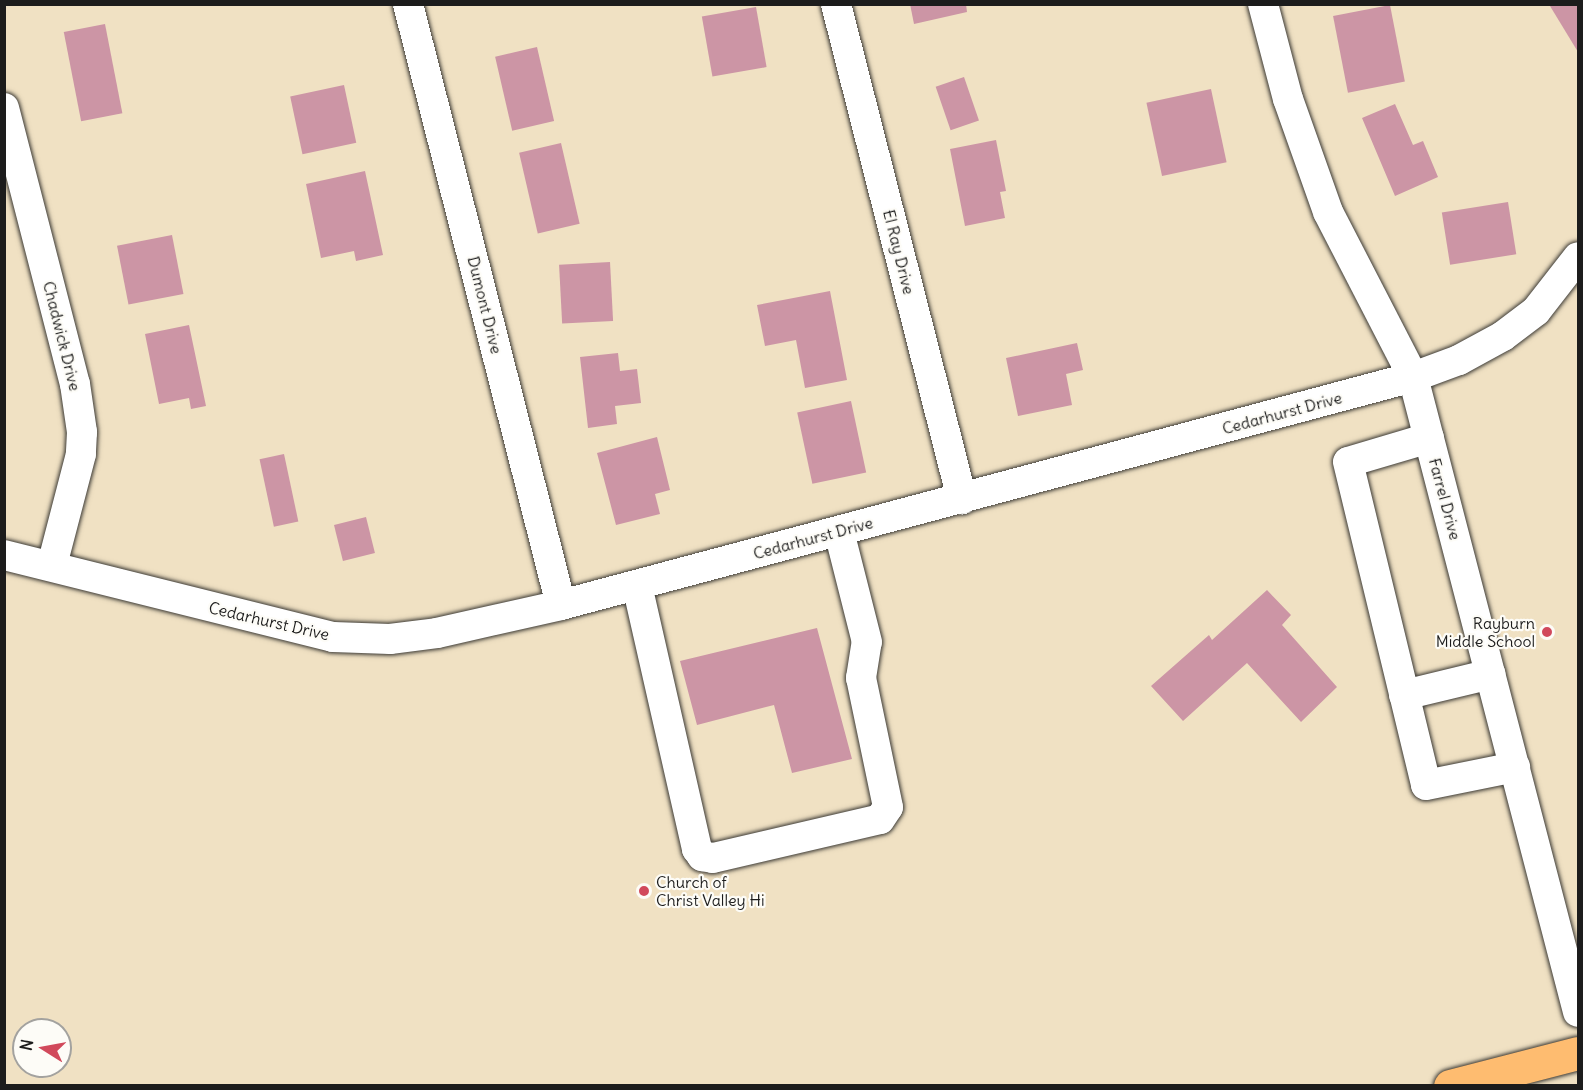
<!DOCTYPE html>
<html>
<head>
<meta charset="utf-8">
<style>
	body { margin:0 }
	#map { position:relative; width:1583px; height:1090px; overflow:hidden; background:#f0e1c3; font-family:Delius,sans-serif }
	div>[style] { position:absolute }
	.building>* { inset:0; background:#cc95a5; transform-origin:0 0 }
	.roads { filter:drop-shadow(0 0 2px #3c3a35) drop-shadow(0 0 2px #3c3a35) }
	.minor>* { height:30px; margin:-15px; padding:0 15px; transform-origin:15px; border-radius:15px; background:#fff }
	.major>* { height:33px; margin:-16.5px; padding:0 16.5px; transform-origin:16.5px; border-radius:16.5px; background:#febc70 }
	.dots>* { width:16px; height:16px; translate:-50% -50%; box-sizing:border-box; border:3px solid #fdfcf7; border-radius:50% }
	span { translate:-50% -50%; white-space:nowrap; text-align:center; line-height:1.15; -webkit-text-stroke:4.5px #fdfcf7; paint-order:stroke }
	.street-label { font-size:16px; color:#1c1c1c }
	.poi-label { font-size:16px; color:#1c1c1c }
	.right { translate:-100% -50%; text-align:right }
	.left { translate:0 -50%; text-align:left }
	.frame { position:absolute; inset:0; border:6px solid #1c1c1c; pointer-events:none }
	.north { position:absolute; left:12px; top:1018px; width:60px; height:60px; box-sizing:border-box; background:#fdfcf7; border:2px solid #a3a29f; border-radius:50%; rotate:281deg; font-size:16px; font-weight:700; line-height:24px; text-align:center; color:#1c1c1c }
	.north::after { content:''; display:block; margin:auto; width:21px; height:27px; background:#d1495b; clip-path:polygon(50% 0,100% 100%,50% 72%,0 100%) }
</style>
</head>
<body>
<div id="map">
	<div class="building">
		<i style="clip-path:polygon(910px 4px,966px 4px,967px 12px,914px 24px)"></i>
		<i style="clip-path:polygon(1552px 4px,1578px 4px,1578px 52px,1550px 6px)"></i>
		<i style="left:1390px;top:5px;width:78px;height:58px;rotate:79deg"></i>
		<i style="left:756px;top:7px;width:61px;height:55px;rotate:80deg"></i>
		<i style="left:105px;top:24px;width:91px;height:42px;rotate:79deg"></i>
		<i style="left:537px;top:47px;width:76px;height:43px;rotate:77deg"></i>
		<i style="left:964px;top:77px;width:46px;height:30px;rotate:71deg"></i>
		<i style="left:344px;top:85px;width:59px;height:55px;rotate:78deg"></i>
		<i style="left:1211px;top:89px;width:75px;height:66px;rotate:78deg"></i>
		<i style="clip-path:polygon(1395px 104px,1413px 145px,1423px 141px,1438px 177px,1395px 196px,1362px 118px)"></i>
		<i style="clip-path:polygon(996px 140px,1006px 191px,1000px 192px,1005px 218px,965px 226px,950px 149px)"></i>
		<i style="left:561px;top:143px;width:83px;height:43px;rotate:77deg"></i>
		<i style="clip-path:polygon(365px 171px,383px 255px,356px 261px,354px 251px,321px 258px,306px 184px)"></i>
		<i style="left:1508px;top:202px;width:53px;height:67px;rotate:81deg"></i>
		<i style="left:172px;top:235px;width:60px;height:56px;rotate:79deg"></i>
		<i style="left:610px;top:262px;width:59px;height:51px;rotate:87deg"></i>
		<i style="clip-path:polygon(830px 291px,847px 380px,805px 388px,796px 340px,765px 346px,757px 305px)"></i>
		<i style="clip-path:polygon(189px 325px,206px 406px,191px 409px,189px 398px,159px 404px,145px 334px)"></i>
		<i style="clip-path:polygon(1077px 343px,1083px 370px,1066px 374px,1072px 405px,1018px 416px,1006px 358px)"></i>
		<i style="clip-path:polygon(618px 353px,620px 371px,637px 369px,641px 403px,615px 406px,617px 424px,588px 428px,580px 357px)"></i>
		<i style="left:851px;top:401px;width:73px;height:55px;rotate:78deg"></i>
		<i style="clip-path:polygon(657px 437px,670px 490px,655px 494px,660px 514px,616px 525px,597px 453px)"></i>
		<i style="left:284px;top:454px;width:69px;height:25px;rotate:78deg"></i>
		<i style="left:366px;top:517px;width:37px;height:33px;rotate:76deg"></i>
		<i style="clip-path:polygon(1267px 590px,1291px 615px,1282px 625px,1337px 687px,1301px 722px,1247px 663px,1183px 721px,1151px 686px,1209px 635px,1212px 640px)"></i>
		<i style="clip-path:polygon(817px 628px,852px 759px,792px 773px,774px 705px,697px 725px,680px 661px)"></i>
	</div>
	<div class="roads">
		<div class="minor">
			<i style="left:408px;top:4px;width:620px;rotate:75.72deg"></i>
			<i style="left:836px;top:4px;width:511px;rotate:75.72deg"></i>
			<i style="left:1263px;top:4px;width:98px;rotate:75.3deg"></i>
			<i style="left:1288px;top:99px;width:120px;rotate:70.5deg"></i>
			<i style="left:1328px;top:212px;width:186px;rotate:62.7deg"></i>
			<i style="left:1413px;top:377px;width:656px;rotate:75.43deg"></i>
			<i style="left:4px;top:108px;width:285px;rotate:75.6deg"></i>
			<i style="left:75px;top:384px;width:49px;rotate:81.7deg"></i>
			<i style="left:82px;top:432px;width:22px;rotate:93deg"></i>
			<i style="left:81px;top:454px;width:115px;rotate:104.6deg"></i>
			<i style="left:1429px;top:438px;width:84px;rotate:163.5deg"></i>
			<i style="left:1348px;top:462px;width:332px;rotate:76.4deg"></i>
			<i style="left:1426px;top:785px;width:91px;rotate:-11.4deg"></i>
			<i style="left:4px;top:555px;width:339px;rotate:14deg"></i>
			<i style="left:333px;top:637px;width:57px;rotate:2deg"></i>
			<i style="left:390px;top:639px;width:47px;rotate:-7.3deg"></i>
			<i style="left:437px;top:633px;width:127px;rotate:-12.7deg"></i>
			<i style="left:561px;top:605px;width:882px;rotate:-14.98deg"></i>
			<i style="left:1413px;top:377px;width:49px;rotate:-20.3deg"></i>
			<i style="left:1459px;top:360px;width:50px;rotate:-28.6deg"></i>
			<i style="left:1503px;top:336px;width:41px;rotate:-37.1deg"></i>
			<i style="left:1536px;top:311px;width:68px;rotate:-52.1deg"></i>
			<i style="left:637px;top:585px;width:271px;rotate:77.2deg"></i>
			<i style="left:697px;top:849px;width:9px;rotate:54deg"></i>
			<i style="left:702px;top:856px;width:11px;rotate:10deg"></i>
			<i style="left:713px;top:858px;width:171px;rotate:-13.1deg"></i>
			<i style="left:880px;top:819px;width:14px;rotate:-56deg"></i>
			<i style="left:888px;top:807px;width:132px;rotate:-101.8deg"></i>
			<i style="left:861px;top:678px;width:36px;rotate:-81deg"></i>
			<i style="left:867px;top:642px;width:114px;rotate:-104.2deg"></i>
			<i style="left:1404px;top:695px;width:89px;rotate:-13.6deg"></i>
		</div>
		<div class="major">
			<i style="left:1450px;top:1086px;width:132px;rotate:-14.5deg"></i>
		</div>
	</div>
	<div class="dots">
		<i style="left:1547px;top:632px;background:#d1495b"></i>
		<i style="left:644px;top:891px;background:#d1495b"></i>
	</div>
	<div class="street-label">
		<span style="left:899px;top:252px;rotate:76deg">El Ray Drive</span>
		<span style="left:485px;top:305px;rotate:76deg">Dumont Drive</span>
		<span style="left:62px;top:336px;rotate:76deg">Chadwick Drive</span>
		<span style="left:1282px;top:413px;rotate:-15deg">Cedarhurst Drive</span>
		<span style="left:1445px;top:499px;rotate:75deg">Farrel Drive</span>
		<span style="left:813px;top:538px;rotate:-15deg">Cedarhurst Drive</span>
		<span style="left:269px;top:621px;rotate:13deg">Cedarhurst Drive</span>
	</div>
	<div class="poi-label">
		<span class="right" style="left:1535px;top:632px">Rayburn<br>Middle School</span>
		<span class="left" style="left:656px;top:891px">Church of<br>Christ Valley Hi</span>
	</div>
	<div class="frame"></div>
	<div class="north">N</div>
</div>
</body>
</html>
